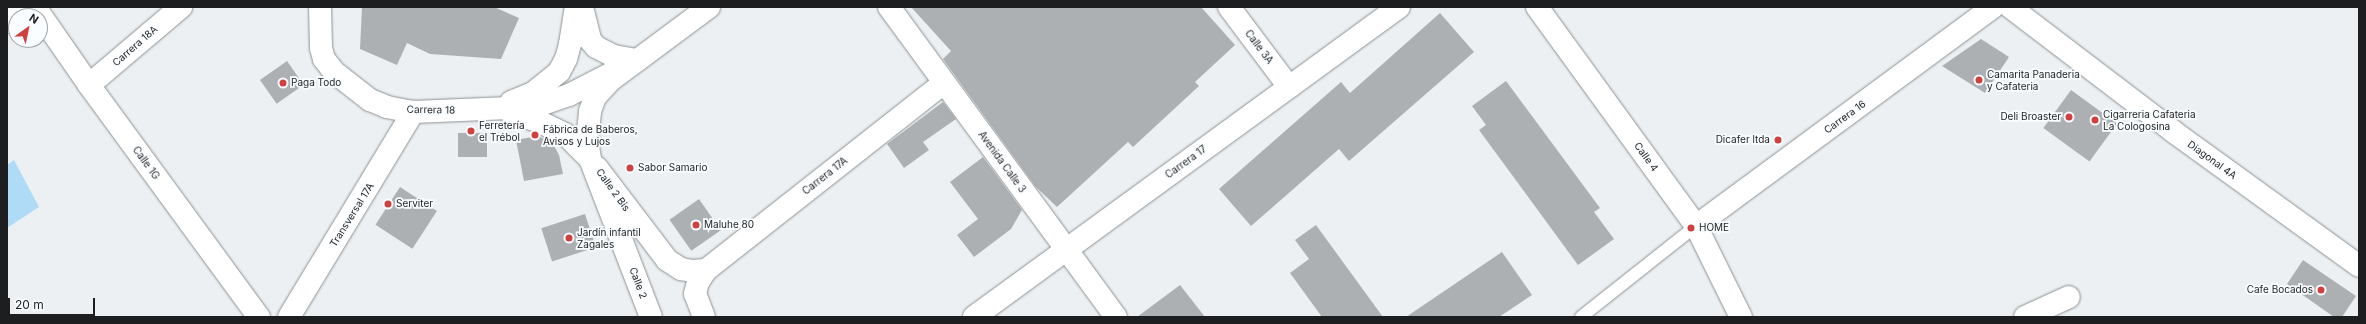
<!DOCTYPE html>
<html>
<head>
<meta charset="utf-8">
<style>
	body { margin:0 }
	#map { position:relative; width:2366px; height:324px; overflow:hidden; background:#ecf0f2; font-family:Inter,sans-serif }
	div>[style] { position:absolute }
	.green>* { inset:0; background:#afdbf7 }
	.building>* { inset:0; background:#adb0b3; transform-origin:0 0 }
	.roads { filter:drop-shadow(0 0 1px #8d9193) drop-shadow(0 0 1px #8d9193) }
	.service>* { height:12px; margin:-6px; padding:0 6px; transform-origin:6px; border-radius:6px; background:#fff }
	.minor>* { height:22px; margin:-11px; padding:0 11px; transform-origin:11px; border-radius:11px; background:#fff }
	.tertiary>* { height:22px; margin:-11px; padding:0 11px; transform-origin:11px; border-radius:11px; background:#fff }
	.dots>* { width:11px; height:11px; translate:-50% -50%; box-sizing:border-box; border:2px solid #fafdff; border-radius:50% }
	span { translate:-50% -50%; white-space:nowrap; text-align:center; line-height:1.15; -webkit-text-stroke:3.5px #fafdff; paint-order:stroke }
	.street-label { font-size:10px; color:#1d1e1f }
	.poi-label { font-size:10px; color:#1d1e1f }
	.left { translate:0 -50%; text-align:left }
	.right { translate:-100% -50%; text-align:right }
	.frame { position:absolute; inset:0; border:8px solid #1d1e1f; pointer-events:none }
	.north { position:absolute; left:8px; top:8px; width:40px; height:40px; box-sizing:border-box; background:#fafdff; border:1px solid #a2a4a5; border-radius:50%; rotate:33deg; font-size:11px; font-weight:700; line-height:16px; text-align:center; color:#1d1e1f }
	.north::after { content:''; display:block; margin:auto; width:14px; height:18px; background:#cf413e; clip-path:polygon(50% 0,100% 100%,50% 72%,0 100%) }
	.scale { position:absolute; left:8px; top:298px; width:87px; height:18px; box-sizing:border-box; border:2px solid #1d1e1f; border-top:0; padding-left:5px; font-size:12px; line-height:14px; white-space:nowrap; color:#1d1e1f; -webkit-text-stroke:3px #fafdff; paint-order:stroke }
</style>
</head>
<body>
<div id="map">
	<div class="green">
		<i style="clip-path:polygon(14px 160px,39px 207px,7px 228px,7px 165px)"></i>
	</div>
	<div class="building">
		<i style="clip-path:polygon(362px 7px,494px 7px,519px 18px,501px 59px,430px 54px,407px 43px,397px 65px,360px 49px)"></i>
		<i style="clip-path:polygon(911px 7px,1201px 7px,1235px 45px,1195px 82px,1199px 86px,1133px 147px,1128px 142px,1057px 207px,1036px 187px,943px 59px,951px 51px)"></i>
		<i style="clip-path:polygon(1440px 13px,1474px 52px,1349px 161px,1339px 149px,1251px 226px,1219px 189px,1341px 82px,1350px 93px)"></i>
		<i style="clip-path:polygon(1981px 39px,2009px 57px,1985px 93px,1942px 66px)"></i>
		<i style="left:287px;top:61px;width:29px;height:33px;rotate:55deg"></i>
		<i style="clip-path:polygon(1506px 81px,1600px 208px,1594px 212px,1614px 239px,1578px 265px,1479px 130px,1486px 125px,1472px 106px)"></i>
		<i style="left:2071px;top:90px;width:57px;height:47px;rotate:36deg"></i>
		<i style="clip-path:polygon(943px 102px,956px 119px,923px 142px,929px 150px,904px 168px,887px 144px)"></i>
		<i style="left:458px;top:133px;width:29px;height:24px"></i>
		<i style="clip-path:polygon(537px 136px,552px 142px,559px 155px,563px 174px,524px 181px,516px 140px)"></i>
		<i style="clip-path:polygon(983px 157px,1022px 210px,1011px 229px,974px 257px,957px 235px,978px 219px,950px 182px)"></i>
		<i style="left:400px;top:187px;width:44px;height:45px;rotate:33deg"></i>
		<i style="left:699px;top:199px;width:38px;height:36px;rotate:55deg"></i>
		<i style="left:585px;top:214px;width:35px;height:46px;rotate:72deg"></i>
		<i style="clip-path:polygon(1316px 225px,1383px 317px,1322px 317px,1290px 273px,1309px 259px,1295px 240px)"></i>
		<i style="clip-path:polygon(1502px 252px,1532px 295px,1499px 317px,1406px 317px)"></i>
		<i style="clip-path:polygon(2303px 260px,2356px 296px,2342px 317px,2334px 317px,2287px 284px)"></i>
		<i style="clip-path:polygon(1180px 285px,1205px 317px,1137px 317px)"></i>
	</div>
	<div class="roads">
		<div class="service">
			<i style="left:1581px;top:317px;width:147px;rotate:-38.4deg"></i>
		</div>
		<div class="minor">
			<i style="left:35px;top:7px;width:95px;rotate:55.3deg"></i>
			<i style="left:89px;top:85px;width:288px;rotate:53.8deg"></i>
			<i style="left:1229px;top:7px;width:100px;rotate:53.1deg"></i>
			<i style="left:2010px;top:7px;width:206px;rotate:37.3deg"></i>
			<i style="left:2174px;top:132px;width:228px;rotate:35.9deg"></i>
			<i style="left:7px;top:22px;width:25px;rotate:-37deg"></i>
			<i style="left:89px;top:85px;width:121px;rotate:-40.3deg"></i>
			<i style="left:597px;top:168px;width:116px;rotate:52.7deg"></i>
			<i style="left:667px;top:260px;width:17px;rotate:33deg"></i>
			<i style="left:681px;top:269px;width:11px;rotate:10deg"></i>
			<i style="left:692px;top:271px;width:14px;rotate:-4deg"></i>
			<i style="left:1696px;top:226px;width:369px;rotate:-36.4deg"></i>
			<i style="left:704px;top:317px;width:25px;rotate:-111deg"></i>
			<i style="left:695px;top:294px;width:12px;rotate:-76deg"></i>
			<i style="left:698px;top:282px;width:14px;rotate:-56deg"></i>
			<i style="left:706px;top:270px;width:303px;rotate:-38.2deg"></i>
			<i style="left:974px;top:317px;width:526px;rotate:-36.11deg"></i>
			<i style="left:2025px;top:317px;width:48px;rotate:-24.4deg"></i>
		</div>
		<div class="tertiary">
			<i style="left:320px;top:7px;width:41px;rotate:88.6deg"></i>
			<i style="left:321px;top:48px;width:11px;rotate:75deg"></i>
			<i style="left:324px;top:59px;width:16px;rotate:52deg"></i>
			<i style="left:334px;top:72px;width:46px;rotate:37.9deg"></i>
			<i style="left:370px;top:100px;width:18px;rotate:22deg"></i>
			<i style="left:387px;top:107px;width:26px;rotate:11deg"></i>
			<i style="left:413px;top:112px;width:121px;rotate:-2.4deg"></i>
			<i style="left:534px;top:107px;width:37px;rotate:-19deg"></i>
			<i style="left:569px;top:95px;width:76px;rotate:-27.2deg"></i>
			<i style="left:582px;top:7px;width:34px;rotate:76deg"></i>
			<i style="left:590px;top:40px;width:9px;rotate:49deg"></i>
			<i style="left:596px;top:47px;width:20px;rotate:27deg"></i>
			<i style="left:614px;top:56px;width:23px;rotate:10deg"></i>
			<i style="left:889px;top:7px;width:384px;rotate:53.8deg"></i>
			<i style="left:1537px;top:7px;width:271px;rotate:54deg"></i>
			<i style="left:1696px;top:226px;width:102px;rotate:63.7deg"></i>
			<i style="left:511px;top:102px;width:24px;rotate:-22deg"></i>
			<i style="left:533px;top:93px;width:33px;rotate:-39deg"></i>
			<i style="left:559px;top:72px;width:15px;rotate:-62deg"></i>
			<i style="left:566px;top:59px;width:16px;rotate:-75deg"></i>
			<i style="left:570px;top:44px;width:37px;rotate:-81deg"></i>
			<i style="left:512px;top:114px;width:27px;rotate:15deg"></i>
			<i style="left:538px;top:121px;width:30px;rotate:26deg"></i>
			<i style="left:565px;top:134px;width:35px;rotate:45deg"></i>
			<i style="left:289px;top:317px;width:240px;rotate:-58.8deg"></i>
			<i style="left:651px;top:317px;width:169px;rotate:-111.1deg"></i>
			<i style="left:590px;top:159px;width:18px;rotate:-99deg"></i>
			<i style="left:587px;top:141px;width:30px;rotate:-84deg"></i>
			<i style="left:590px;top:111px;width:15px;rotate:-70deg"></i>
			<i style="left:595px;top:97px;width:25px;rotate:-47deg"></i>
			<i style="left:612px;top:79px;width:121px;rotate:-36.6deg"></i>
		</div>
	</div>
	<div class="dots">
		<i style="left:1979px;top:80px;background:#cf413e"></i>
		<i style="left:283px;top:83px;background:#cf413e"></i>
		<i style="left:2069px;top:117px;background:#cf413e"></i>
		<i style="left:2095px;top:120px;background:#cf413e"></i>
		<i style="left:471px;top:131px;background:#cf413e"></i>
		<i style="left:535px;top:135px;background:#cf413e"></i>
		<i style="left:1778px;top:140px;background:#cf413e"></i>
		<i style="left:630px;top:168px;background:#cf413e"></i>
		<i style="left:388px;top:204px;background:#cf413e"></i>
		<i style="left:696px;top:225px;background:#cf413e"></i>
		<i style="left:1691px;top:228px;background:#cf413e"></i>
		<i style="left:569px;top:238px;background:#cf413e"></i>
		<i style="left:2321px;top:290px;background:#cf413e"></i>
	</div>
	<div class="street-label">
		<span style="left:135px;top:46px;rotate:-41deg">Carrera 18A</span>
		<span style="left:1259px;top:47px;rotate:53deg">Calle 3A</span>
		<span style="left:431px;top:110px;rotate:1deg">Carrera 18</span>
		<span style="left:1845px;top:117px;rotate:-36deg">Carrera 16</span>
		<span style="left:1646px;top:157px;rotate:54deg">Calle 4</span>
		<span style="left:2212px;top:160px;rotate:36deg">Diagonal 4A</span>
		<span style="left:1002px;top:162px;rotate:54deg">Avenida Calle 3</span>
		<span style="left:1186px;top:162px;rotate:-36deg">Carrera 17</span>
		<span style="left:146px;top:163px;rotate:54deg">Calle 1G</span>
		<span style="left:825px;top:176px;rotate:-38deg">Carrera 17A</span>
		<span style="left:613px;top:190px;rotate:54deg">Calle 2 Bis</span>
		<span style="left:352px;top:215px;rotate:-58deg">Transversal 17A</span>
		<span style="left:638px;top:283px;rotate:69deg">Calle 2</span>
	</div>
	<div class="poi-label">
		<span class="left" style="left:1987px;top:80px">Camarita Panaderia<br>y Cafateria</span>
		<span class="left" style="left:291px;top:83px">Paga Todo</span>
		<span class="left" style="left:2103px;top:120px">Cigarreria Cafateria<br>La Cologosina</span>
		<span class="right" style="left:2061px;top:117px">Deli Broaster</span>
		<span class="left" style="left:479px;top:131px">Ferretería<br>el Trébol</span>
		<span class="left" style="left:543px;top:135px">Fábrica de Baberos,<br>Avisos y Lujos</span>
		<span class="right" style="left:1770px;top:140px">Dicafer ltda</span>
		<span class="left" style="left:638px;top:168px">Sabor Samario</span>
		<span class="left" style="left:396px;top:204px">Serviter</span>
		<span class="left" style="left:704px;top:225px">Maluhe 80</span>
		<span class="left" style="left:1699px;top:228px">HOME</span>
		<span class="left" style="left:577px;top:238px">Jardín infantil<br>Zagales</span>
		<span class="right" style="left:2313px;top:290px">Cafe Bocados</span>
	</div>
	<div class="frame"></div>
	<div class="north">N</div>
	<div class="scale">20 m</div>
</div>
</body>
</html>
